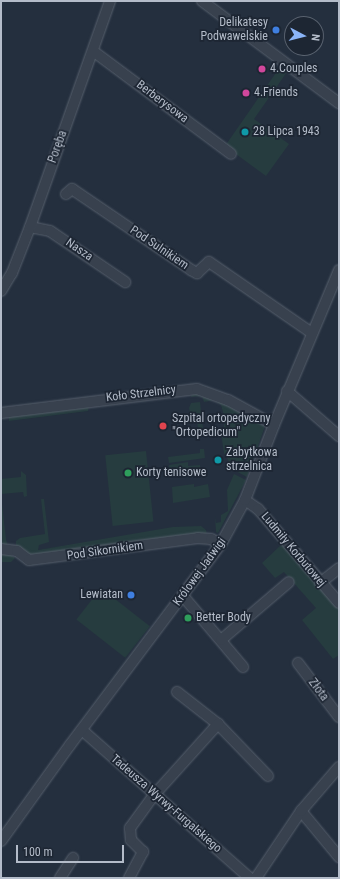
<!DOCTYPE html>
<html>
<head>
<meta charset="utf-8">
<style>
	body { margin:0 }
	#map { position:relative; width:340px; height:879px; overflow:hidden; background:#242f3e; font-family:"Roboto Condensed",sans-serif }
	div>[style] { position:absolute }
	.green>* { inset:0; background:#263c3f; transform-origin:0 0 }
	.roads { filter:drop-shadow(0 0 1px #565f6c) drop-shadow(0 0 1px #565f6c) }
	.minor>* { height:10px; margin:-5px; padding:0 5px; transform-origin:5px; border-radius:5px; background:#38414e }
	.dots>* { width:11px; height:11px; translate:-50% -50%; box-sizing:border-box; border:2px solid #1d2633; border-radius:50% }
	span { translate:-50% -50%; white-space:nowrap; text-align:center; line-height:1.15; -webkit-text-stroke:3.5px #1d2633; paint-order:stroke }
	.poi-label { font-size:12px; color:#b4bcc9 }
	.right { translate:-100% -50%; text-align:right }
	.left { translate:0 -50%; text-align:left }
	.street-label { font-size:12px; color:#b4bcc9 }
	.frame { position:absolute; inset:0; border:2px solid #b4bcc9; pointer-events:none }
	.north { position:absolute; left:284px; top:16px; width:40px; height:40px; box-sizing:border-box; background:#1d2633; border:1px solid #59626f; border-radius:50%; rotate:97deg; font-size:11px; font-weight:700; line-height:16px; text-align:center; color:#b4bcc9 }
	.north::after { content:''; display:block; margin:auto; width:14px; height:18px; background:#8ab4f8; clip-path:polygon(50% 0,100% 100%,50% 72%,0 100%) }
	.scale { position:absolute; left:16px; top:845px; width:108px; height:18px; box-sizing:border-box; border:2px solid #b4bcc9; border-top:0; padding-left:5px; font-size:12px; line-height:14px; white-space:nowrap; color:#b4bcc9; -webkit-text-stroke:3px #1d2633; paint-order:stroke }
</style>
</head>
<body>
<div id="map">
	<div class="green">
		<i style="clip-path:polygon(280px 67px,287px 72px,254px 119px,289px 144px,266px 176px,225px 146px)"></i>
		<i style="clip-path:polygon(193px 392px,219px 398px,252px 417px,253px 421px,265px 426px,247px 477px,234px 470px,224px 453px,222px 440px,225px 419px,221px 405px,214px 400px,204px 402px,202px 396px,191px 397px)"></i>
		<i style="clip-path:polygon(200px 402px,203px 428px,198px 429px,196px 413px,190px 413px,189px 408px,191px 403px)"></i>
		<i style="clip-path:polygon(89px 403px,88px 411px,9px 421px,9px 417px)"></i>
		<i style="clip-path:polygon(200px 449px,204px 449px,205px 458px,169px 463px,168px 457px,200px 453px)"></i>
		<i style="left:146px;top:451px;width:71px;height:41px;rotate:84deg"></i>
		<i style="clip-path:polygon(188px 462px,188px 466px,200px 465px,201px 473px,170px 477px,169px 465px)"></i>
		<i style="clip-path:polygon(21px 471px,26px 475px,27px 496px,24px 497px,23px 492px,1px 494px,1px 479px,21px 477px)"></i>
		<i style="clip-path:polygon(234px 474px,246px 480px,218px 533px,216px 532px,215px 516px,216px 523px,221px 522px,221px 515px,228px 511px,227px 490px)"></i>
		<i style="clip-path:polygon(194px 484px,194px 487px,208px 484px,210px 497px,173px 503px,172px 487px)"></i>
		<i style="clip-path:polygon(1px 495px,6px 539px,10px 554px,15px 558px,11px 562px,1px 562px)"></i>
		<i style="clip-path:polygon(41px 499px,44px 499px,49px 542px,39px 545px,38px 550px,173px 527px,201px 526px,206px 530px,207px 535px,30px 558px,16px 548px,16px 541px,20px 538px,45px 534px)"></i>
		<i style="clip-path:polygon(282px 544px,339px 607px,339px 655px,333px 659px,302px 620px,316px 608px,284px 572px,275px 578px,262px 563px)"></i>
		<i style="left:101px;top:588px;width:62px;height:40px;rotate:38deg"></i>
	</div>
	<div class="roads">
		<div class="minor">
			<i style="left:202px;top:1px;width:171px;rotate:36.7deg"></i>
			<i style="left:93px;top:51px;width:172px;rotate:36.7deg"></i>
			<i style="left:66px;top:194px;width:8px;rotate:-40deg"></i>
			<i style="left:72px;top:189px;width:144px;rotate:34.2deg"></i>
			<i style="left:191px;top:270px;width:7px;rotate:27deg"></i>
			<i style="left:197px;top:273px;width:16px;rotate:-43deg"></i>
			<i style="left:209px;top:262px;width:125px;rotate:34.6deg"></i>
			<i style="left:30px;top:227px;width:20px;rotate:11deg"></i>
			<i style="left:50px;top:231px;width:91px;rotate:34.2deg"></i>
			<i style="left:1px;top:291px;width:21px;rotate:-59deg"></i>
			<i style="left:12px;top:273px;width:49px;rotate:-68.6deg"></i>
			<i style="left:30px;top:227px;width:240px;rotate:-70.5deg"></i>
			<i style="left:287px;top:391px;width:69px;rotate:40.9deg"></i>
			<i style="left:1px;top:413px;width:197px;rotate:-7deg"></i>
			<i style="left:197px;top:389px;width:33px;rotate:20deg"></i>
			<i style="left:228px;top:400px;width:52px;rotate:28.5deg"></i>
			<i style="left:245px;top:500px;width:16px;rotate:35deg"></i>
			<i style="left:258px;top:509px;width:124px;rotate:49.2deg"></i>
			<i style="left:1px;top:549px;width:16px;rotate:7deg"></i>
			<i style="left:17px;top:551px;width:15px;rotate:37deg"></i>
			<i style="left:29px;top:560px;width:170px;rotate:-7.4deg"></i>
			<i style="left:198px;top:538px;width:13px;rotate:4deg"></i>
			<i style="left:211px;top:539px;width:11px;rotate:27deg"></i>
			<i style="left:320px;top:583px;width:24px;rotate:-38deg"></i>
			<i style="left:183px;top:596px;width:93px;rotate:49.8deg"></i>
			<i style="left:221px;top:640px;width:89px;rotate:-40.5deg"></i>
			<i style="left:298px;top:663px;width:68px;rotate:52.8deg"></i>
			<i style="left:177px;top:692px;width:52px;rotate:38deg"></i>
			<i style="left:218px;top:724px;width:72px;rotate:46.1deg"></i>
			<i style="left:82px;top:730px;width:224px;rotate:41.4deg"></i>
			<i style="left:301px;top:811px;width:60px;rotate:50.4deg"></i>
			<i style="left:1px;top:841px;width:118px;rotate:-54.3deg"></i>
			<i style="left:70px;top:745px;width:251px;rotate:-53.1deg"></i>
			<i style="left:221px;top:544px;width:50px;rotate:-61.4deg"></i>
			<i style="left:245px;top:500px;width:80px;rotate:-68.9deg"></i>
			<i style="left:274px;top:425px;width:168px;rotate:-67.2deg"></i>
			<i style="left:60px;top:878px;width:24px;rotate:-57deg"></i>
			<i style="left:129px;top:878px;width:30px;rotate:-62deg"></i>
			<i style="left:143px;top:852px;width:17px;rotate:-135deg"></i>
			<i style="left:131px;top:840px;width:12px;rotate:-95deg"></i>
			<i style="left:130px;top:828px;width:41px;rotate:-54deg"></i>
			<i style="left:154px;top:795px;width:96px;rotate:-48deg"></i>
			<i style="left:256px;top:878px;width:81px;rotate:-56.1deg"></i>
			<i style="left:301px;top:811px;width:58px;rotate:-49.2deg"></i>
		</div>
	</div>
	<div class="dots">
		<i style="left:276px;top:30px;background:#3f7fe0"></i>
		<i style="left:262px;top:69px;background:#d1479c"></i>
		<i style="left:246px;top:93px;background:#d1479c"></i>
		<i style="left:245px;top:132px;background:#0f9aa8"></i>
		<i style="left:163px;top:426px;background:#e0444e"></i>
		<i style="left:218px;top:460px;background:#0f9aa8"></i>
		<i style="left:128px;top:473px;background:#2e9e5b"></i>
		<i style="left:131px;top:595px;background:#3f7fe0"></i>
		<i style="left:188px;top:618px;background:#2e9e5b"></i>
	</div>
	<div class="poi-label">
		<span class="right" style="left:268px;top:30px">Delikatesy<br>Podwawelskie</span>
		<span class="left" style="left:270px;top:69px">4.Couples</span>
		<span class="left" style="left:254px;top:93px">4.Friends</span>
		<span class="left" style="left:253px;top:132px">28 Lipca 1943</span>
		<span class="left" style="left:172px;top:426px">Szpital ortopedyczny<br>"Ortopedicum"</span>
		<span class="left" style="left:226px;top:460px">Zabytkowa<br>strzelnica</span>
		<span class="left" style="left:136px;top:473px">Korty tenisowe</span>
		<span class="right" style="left:123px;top:595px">Lewiatan</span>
		<span class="left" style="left:196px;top:618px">Better Body</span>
	</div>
	<div class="street-label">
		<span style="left:162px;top:102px;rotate:37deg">Berberysowa</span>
		<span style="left:58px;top:147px;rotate:-70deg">Poręba</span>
		<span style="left:159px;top:248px;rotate:34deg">Pod Sulnikiem</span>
		<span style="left:79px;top:250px;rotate:34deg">Nasza</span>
		<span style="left:141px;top:394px;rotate:-7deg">Koło Strzelnicy</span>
		<span style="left:293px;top:550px;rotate:50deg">Ludmiły Korbutowej</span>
		<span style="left:105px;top:551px;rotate:-8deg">Pod Sikornikiem</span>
		<span style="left:200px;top:572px;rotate:-54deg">Królowej Jadwigi</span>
		<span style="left:318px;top:690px;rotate:53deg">Złota</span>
		<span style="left:166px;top:804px;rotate:41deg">Tadeusza Wyrwy-Furgalskiego</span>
	</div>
	<div class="frame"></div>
	<div class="north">N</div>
	<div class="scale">100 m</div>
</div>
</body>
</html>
